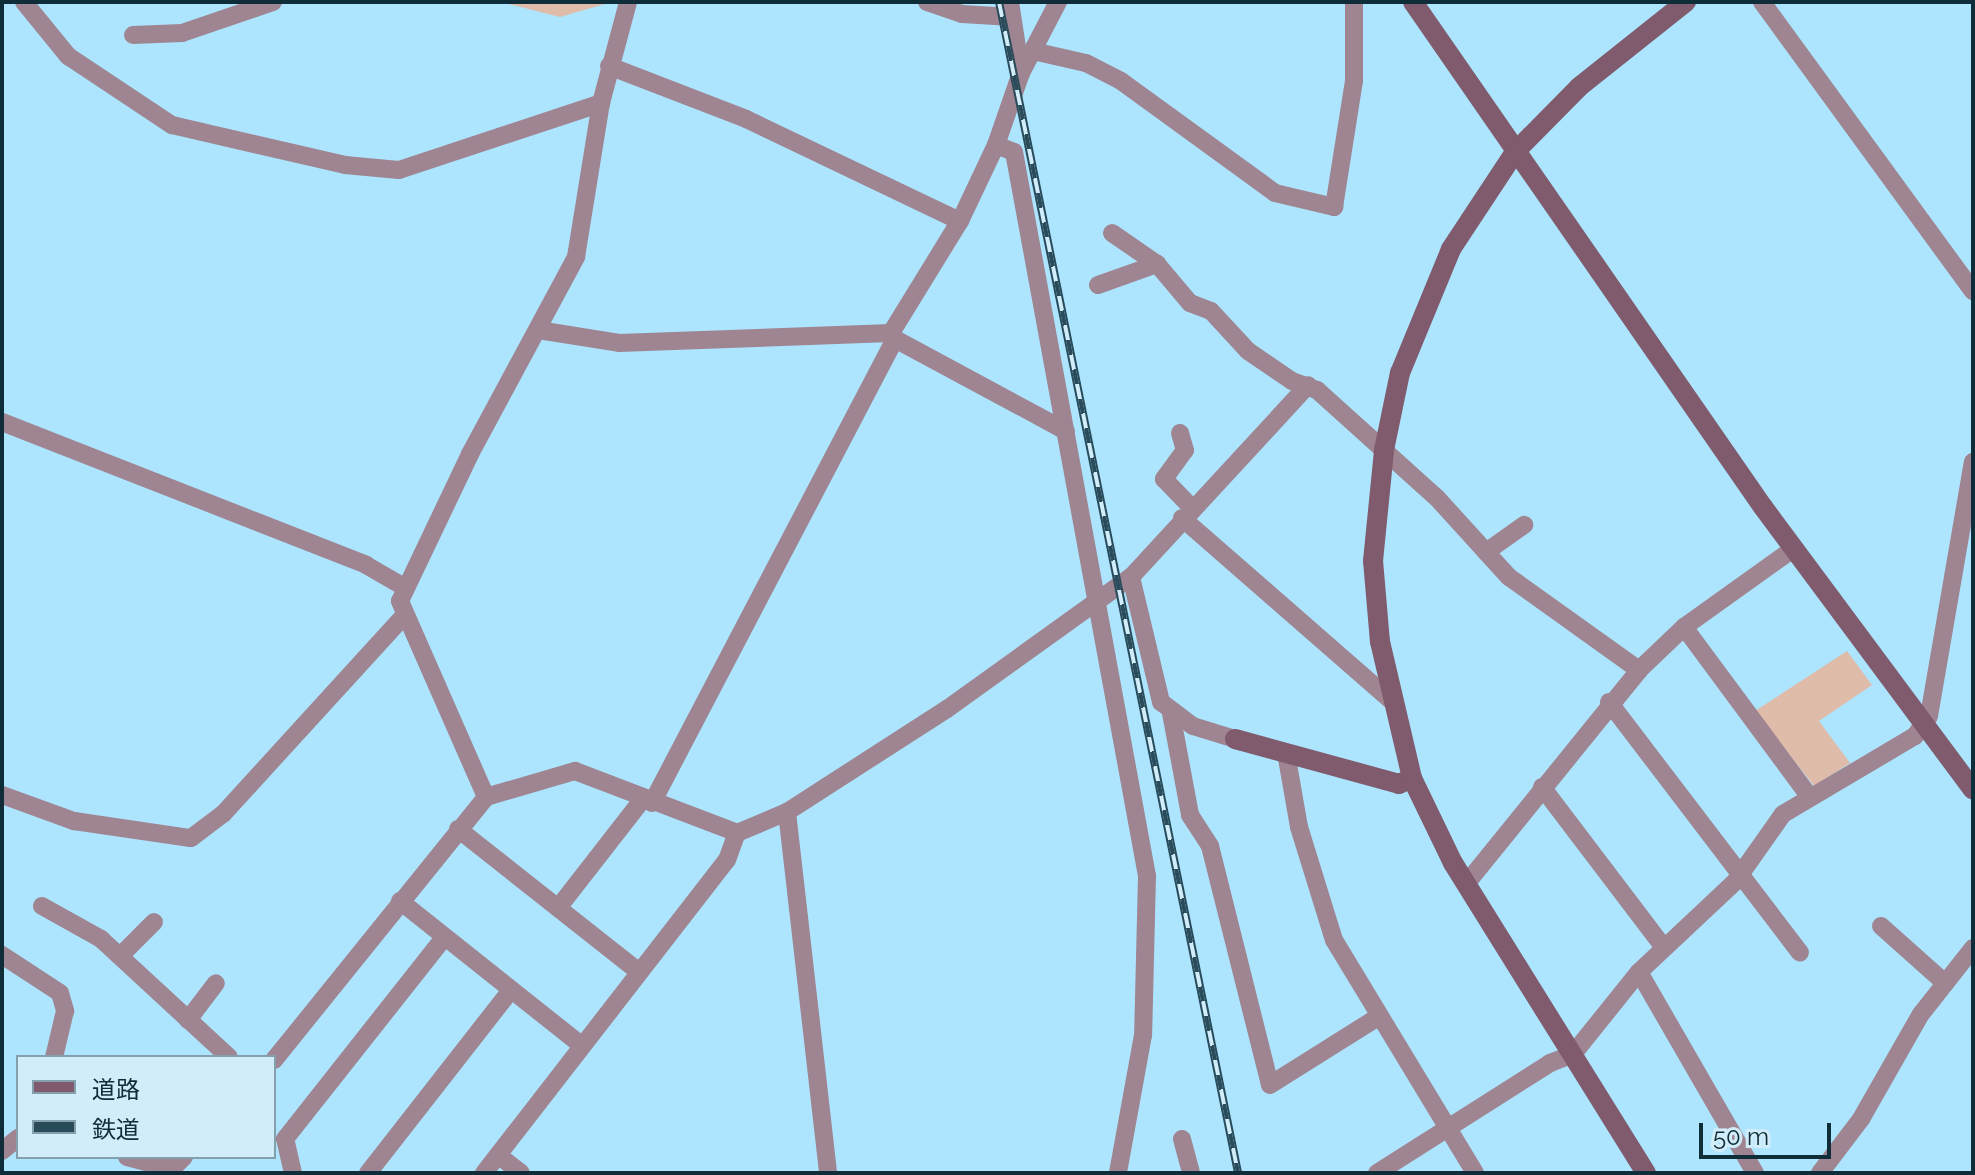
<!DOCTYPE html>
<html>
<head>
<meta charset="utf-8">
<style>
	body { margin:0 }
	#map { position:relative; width:1975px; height:1175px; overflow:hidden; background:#ade5ff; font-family:Raleway,"Noto Sans JP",sans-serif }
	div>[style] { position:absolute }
	.green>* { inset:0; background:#dfbba9 }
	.street>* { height:18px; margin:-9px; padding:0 9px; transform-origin:9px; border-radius:9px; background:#9f8591 }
	.secondary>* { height:20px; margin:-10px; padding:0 10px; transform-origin:10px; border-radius:10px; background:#805b6d }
	.rail>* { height:8px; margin-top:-4px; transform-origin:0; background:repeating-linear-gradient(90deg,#d2edfa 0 15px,#294b5a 0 30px); box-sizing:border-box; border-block:2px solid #294b5a }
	span { translate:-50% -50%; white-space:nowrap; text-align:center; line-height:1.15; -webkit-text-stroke:8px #d2edfa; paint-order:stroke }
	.frame { position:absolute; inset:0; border:4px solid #0f2c39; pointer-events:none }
	.legend { position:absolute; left:16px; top:1055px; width:260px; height:104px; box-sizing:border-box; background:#d2edfa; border:2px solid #84a0ad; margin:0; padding:10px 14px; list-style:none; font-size:24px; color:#0f2c39 }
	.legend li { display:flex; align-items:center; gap:16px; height:40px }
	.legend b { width:40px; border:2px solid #84a0ad }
	.scale { position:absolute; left:1699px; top:1123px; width:132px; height:36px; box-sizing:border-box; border:4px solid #0f2c39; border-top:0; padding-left:10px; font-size:24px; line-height:28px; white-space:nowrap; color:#0f2c39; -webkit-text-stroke:6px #d2edfa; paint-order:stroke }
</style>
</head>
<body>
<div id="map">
	<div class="green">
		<i style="clip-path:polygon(501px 2px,612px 2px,560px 17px)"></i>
		<i style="clip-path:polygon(1847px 651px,1872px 685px,1819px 721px,1850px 763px,1814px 786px,1755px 711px)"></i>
	</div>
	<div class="street">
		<i style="left:24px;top:2px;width:70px;rotate:50.8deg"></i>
		<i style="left:68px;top:56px;width:125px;rotate:33.6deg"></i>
		<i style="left:172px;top:125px;width:178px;rotate:13deg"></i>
		<i style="left:345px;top:165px;width:54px;rotate:5.3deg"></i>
		<i style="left:399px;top:170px;width:213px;rotate:-18.3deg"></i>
		<i style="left:927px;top:2px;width:37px;rotate:19deg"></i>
		<i style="left:962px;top:14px;width:50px;rotate:3.4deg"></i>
		<i style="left:1010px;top:2px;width:72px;rotate:81.2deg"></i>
		<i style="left:1762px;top:2px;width:358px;rotate:53.9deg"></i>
		<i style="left:133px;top:35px;width:49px;rotate:-2.3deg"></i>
		<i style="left:182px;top:33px;width:96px;rotate:-18.8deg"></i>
		<i style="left:1033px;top:51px;width:54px;rotate:12.8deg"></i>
		<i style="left:1086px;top:63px;width:39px;rotate:27deg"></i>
		<i style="left:1121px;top:81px;width:190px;rotate:36deg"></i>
		<i style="left:1275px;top:193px;width:61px;rotate:13.3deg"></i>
		<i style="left:1334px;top:207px;width:128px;rotate:-81deg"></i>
		<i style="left:1354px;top:81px;width:79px;rotate:-90deg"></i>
		<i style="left:609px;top:66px;width:147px;rotate:21.1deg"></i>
		<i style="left:746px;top:119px;width:237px;rotate:25.5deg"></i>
		<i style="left:996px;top:145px;width:19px;rotate:21deg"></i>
		<i style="left:1014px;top:152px;width:736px;rotate:79.59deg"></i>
		<i style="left:1147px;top:876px;width:159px;rotate:91.4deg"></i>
		<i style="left:1143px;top:1035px;width:140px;rotate:100.3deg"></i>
		<i style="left:1112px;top:233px;width:55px;rotate:34.6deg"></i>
		<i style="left:1157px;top:264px;width:51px;rotate:49.8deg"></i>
		<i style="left:1190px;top:303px;width:22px;rotate:21deg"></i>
		<i style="left:1211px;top:311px;width:54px;rotate:47.2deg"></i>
		<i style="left:1248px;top:351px;width:53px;rotate:34.3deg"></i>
		<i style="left:1292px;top:381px;width:27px;rotate:20deg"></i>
		<i style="left:1317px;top:390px;width:161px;rotate:42deg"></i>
		<i style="left:1437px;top:498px;width:107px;rotate:47.7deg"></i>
		<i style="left:1509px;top:577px;width:160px;rotate:35.6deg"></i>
		<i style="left:1639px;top:670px;width:62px;rotate:-43.7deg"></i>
		<i style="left:1684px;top:627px;width:210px;rotate:53.5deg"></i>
		<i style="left:1098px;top:285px;width:63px;rotate:-19.6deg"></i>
		<i style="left:538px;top:330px;width:82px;rotate:9.1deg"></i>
		<i style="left:619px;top:343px;width:272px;rotate:-2.1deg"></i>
		<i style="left:895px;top:339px;width:194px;rotate:28.3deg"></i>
		<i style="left:2px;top:422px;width:391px;rotate:21.4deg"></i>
		<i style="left:366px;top:565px;width:46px;rotate:29.9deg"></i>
		<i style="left:1180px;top:433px;width:18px;rotate:74deg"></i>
		<i style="left:1185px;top:450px;width:36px;rotate:126deg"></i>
		<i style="left:1164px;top:479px;width:40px;rotate:46deg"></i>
		<i style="left:1182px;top:518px;width:279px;rotate:41.1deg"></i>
		<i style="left:1486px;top:552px;width:47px;rotate:-35.4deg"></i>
		<i style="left:1131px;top:577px;width:129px;rotate:76.5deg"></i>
		<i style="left:1161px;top:702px;width:40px;rotate:37deg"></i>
		<i style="left:1193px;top:726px;width:44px;rotate:17.2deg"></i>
		<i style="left:1684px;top:627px;width:134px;rotate:-35.6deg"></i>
		<i style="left:1609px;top:702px;width:315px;rotate:52.7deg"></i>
		<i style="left:1171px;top:713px;width:104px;rotate:79.4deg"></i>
		<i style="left:1190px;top:815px;width:37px;rotate:57deg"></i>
		<i style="left:1210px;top:846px;width:246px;rotate:75.9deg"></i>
		<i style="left:1270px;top:1085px;width:128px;rotate:-32.2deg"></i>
		<i style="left:1286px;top:753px;width:75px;rotate:80deg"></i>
		<i style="left:1299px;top:827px;width:118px;rotate:72.8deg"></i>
		<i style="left:1334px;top:940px;width:272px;rotate:58.8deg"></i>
		<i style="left:1542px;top:787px;width:202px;rotate:52.8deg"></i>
		<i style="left:2px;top:795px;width:77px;rotate:19.9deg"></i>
		<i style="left:74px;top:821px;width:118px;rotate:8.3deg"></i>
		<i style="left:191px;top:838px;width:40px;rotate:-37deg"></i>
		<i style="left:223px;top:814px;width:268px;rotate:-47.6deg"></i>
		<i style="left:486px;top:797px;width:214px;rotate:-113.7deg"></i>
		<i style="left:400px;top:601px;width:163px;rotate:-64.5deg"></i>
		<i style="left:470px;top:454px;width:224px;rotate:-61.7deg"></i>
		<i style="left:576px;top:257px;width:156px;rotate:-80.8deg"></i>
		<i style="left:601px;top:103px;width:105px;rotate:-75deg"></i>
		<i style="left:652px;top:803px;width:524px;rotate:-62.36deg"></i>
		<i style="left:895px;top:339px;width:7px;rotate:-124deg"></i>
		<i style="left:891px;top:333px;width:132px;rotate:-58.4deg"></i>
		<i style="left:960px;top:221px;width:84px;rotate:-64.7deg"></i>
		<i style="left:996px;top:145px;width:76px;rotate:-70.9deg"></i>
		<i style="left:1021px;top:73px;width:80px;rotate:-62.5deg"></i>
		<i style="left:787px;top:812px;width:363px;rotate:83.5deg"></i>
		<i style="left:458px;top:829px;width:231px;rotate:38.3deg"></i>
		<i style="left:1466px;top:884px;width:275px;rotate:-51deg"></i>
		<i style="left:400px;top:901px;width:231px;rotate:38.5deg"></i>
		<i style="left:42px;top:906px;width:68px;rotate:29.2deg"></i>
		<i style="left:101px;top:939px;width:174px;rotate:42.7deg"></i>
		<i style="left:558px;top:908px;width:138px;rotate:-52.1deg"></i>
		<i style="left:1881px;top:926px;width:86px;rotate:41.7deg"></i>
		<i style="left:2px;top:955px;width:69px;rotate:33.2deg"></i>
		<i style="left:60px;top:993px;width:19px;rotate:74deg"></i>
		<i style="left:65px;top:1011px;width:47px;rotate:103.4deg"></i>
		<i style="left:120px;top:956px;width:48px;rotate:-45deg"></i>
		<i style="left:1639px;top:972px;width:232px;rotate:60deg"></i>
		<i style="left:188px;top:1020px;width:46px;rotate:-52.9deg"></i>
		<i style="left:274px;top:1060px;width:338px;rotate:-51.1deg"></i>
		<i style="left:486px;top:797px;width:93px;rotate:-16.3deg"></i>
		<i style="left:575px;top:771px;width:173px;rotate:20.9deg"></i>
		<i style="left:737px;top:833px;width:54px;rotate:-22.8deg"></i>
		<i style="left:787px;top:812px;width:190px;rotate:-32.8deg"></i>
		<i style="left:947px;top:709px;width:226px;rotate:-35.7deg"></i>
		<i style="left:1131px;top:577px;width:261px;rotate:-47.3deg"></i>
		<i style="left:1182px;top:1139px;width:35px;rotate:75deg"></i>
		<i style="left:2px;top:1151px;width:21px;rotate:-39deg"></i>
		<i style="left:498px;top:1155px;width:29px;rotate:38deg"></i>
		<i style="left:127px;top:1157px;width:47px;rotate:14.9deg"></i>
		<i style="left:172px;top:1169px;width:17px;rotate:-45deg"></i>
		<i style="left:293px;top:1173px;width:35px;rotate:-103deg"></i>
		<i style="left:285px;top:1139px;width:256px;rotate:-51.7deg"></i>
		<i style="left:368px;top:1173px;width:232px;rotate:-52deg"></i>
		<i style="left:484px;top:1173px;width:396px;rotate:-52.2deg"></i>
		<i style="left:727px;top:860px;width:29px;rotate:-70deg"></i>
		<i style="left:1377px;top:1173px;width:205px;rotate:-32.4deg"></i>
		<i style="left:1550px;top:1063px;width:25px;rotate:-21deg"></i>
		<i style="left:1573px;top:1054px;width:105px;rotate:-51.2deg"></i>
		<i style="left:1639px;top:972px;width:132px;rotate:-43.2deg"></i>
		<i style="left:1735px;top:882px;width:83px;rotate:-54.8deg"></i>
		<i style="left:1783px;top:814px;width:153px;rotate:-30.6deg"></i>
		<i style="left:1915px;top:736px;width:24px;rotate:-55deg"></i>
		<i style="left:1929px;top:716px;width:258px;rotate:-80.2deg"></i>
		<i style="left:1820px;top:1173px;width:68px;rotate:-52.8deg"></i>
		<i style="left:1861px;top:1119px;width:121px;rotate:-60.3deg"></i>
		<i style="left:1921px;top:1014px;width:84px;rotate:-51.8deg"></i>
	</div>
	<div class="secondary">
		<i style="left:1413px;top:2px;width:614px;rotate:55.28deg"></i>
		<i style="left:1763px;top:507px;width:352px;rotate:53.4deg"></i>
		<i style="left:1235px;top:739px;width:170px;rotate:15.3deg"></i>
		<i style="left:1399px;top:784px;width:14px;rotate:-25deg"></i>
		<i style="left:1646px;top:1173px;width:365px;rotate:-121.9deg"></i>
		<i style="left:1453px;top:863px;width:94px;rotate:-115.8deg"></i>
		<i style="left:1412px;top:778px;width:140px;rotate:-103.2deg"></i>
		<i style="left:1380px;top:642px;width:81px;rotate:-94.9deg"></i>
		<i style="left:1373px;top:561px;width:112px;rotate:-84.3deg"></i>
		<i style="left:1384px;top:450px;width:79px;rotate:-78.3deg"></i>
		<i style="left:1400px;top:373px;width:134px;rotate:-67.6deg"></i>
		<i style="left:1451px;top:249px;width:116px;rotate:-56.6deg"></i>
		<i style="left:1515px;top:152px;width:91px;rotate:-45.4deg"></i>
		<i style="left:1579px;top:87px;width:137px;rotate:-38.5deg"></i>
	</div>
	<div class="rail">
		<i style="left:999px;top:2px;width:1195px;rotate:78.46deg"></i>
	</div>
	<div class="frame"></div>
	<ul class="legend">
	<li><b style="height:10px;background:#805b6d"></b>道路</li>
	<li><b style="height:10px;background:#294b5a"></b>鉄道</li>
	</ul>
	<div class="scale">50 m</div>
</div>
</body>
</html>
